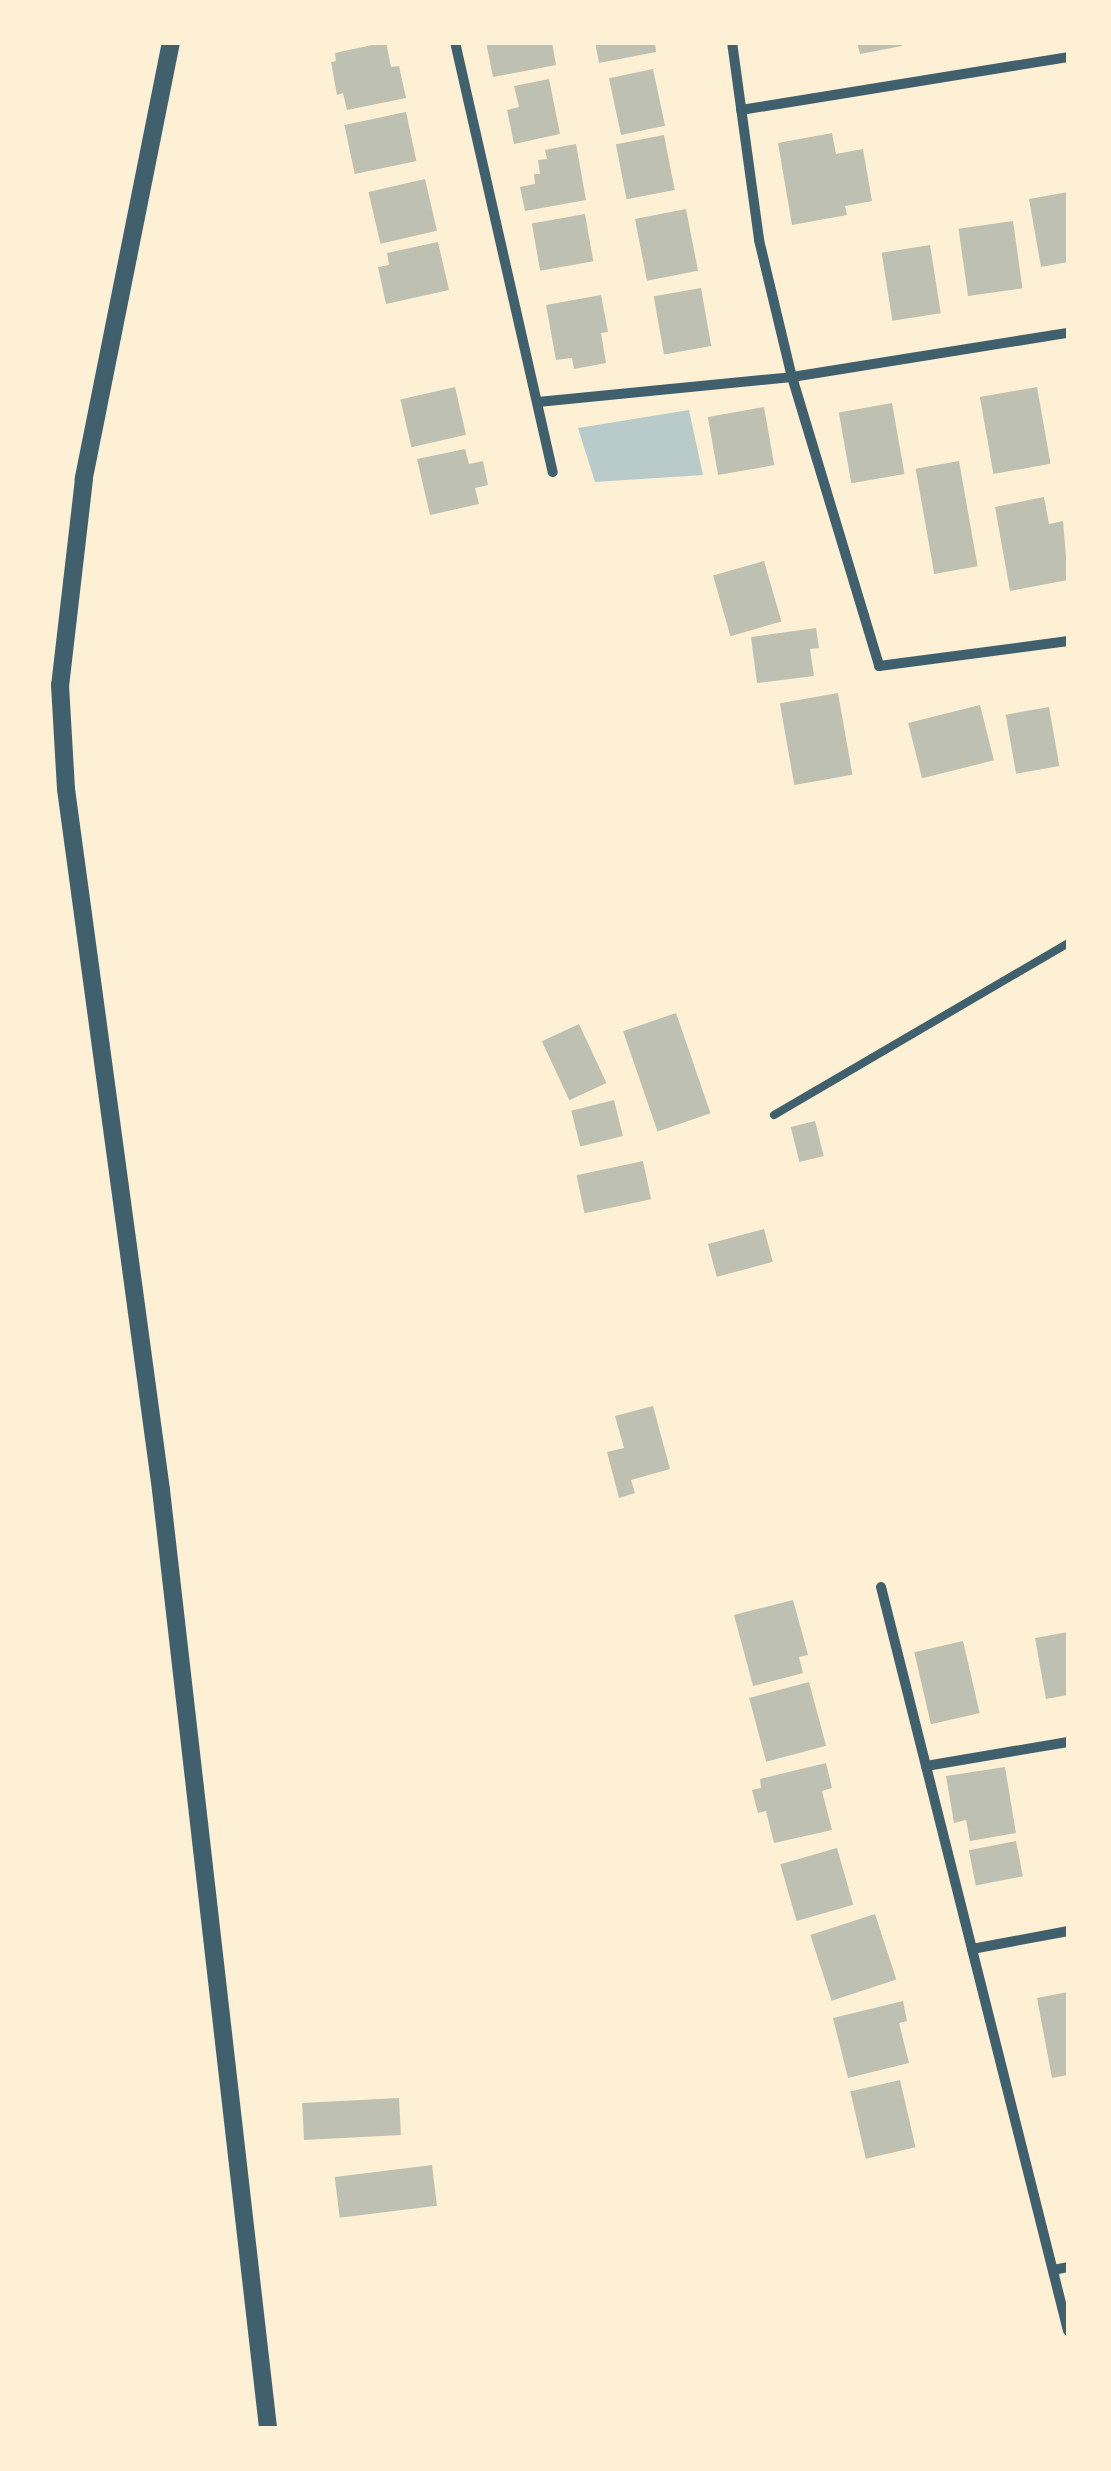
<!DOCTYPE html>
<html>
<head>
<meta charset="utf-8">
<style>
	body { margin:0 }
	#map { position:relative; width:1111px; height:2471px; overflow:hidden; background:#fdf0d5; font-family:"Roboto Serif",serif }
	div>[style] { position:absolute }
	.green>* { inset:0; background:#b9caca }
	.building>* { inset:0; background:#bec0b2; transform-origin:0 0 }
	.service>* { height:8px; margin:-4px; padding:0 4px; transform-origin:4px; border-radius:4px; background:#3f606c }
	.minor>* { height:10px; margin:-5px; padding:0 5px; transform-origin:5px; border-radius:5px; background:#3f606c }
	.tertiary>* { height:18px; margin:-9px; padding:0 9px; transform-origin:9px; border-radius:9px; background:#3f606c }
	span { translate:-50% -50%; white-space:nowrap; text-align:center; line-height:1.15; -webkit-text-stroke:10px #fdf0d5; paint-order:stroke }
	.frame { position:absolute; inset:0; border:45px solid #fdf0d5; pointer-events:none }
</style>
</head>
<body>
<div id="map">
	<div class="green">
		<i style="clip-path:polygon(689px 410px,703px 475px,595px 482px,578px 428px)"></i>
	</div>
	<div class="building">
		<i style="clip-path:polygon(386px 42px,391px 67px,399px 66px,406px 98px,347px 110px,343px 93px,337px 95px,331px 62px,336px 61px,335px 53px)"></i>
		<i style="clip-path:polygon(486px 42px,552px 42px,556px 65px,493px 77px)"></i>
		<i style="clip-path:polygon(595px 42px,655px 42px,656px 52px,599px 63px)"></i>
		<i style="clip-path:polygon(857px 42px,901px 42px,902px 46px,860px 54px)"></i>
		<i style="left:653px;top:69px;width:58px;height:45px;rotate:78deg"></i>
		<i style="clip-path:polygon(549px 79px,560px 134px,514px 144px,507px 110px,519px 107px,514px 86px)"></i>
		<i style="left:406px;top:112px;width:50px;height:63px;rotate:78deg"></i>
		<i style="clip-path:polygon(832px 133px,836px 154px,863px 149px,872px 201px,845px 206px,847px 215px,792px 225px,778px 143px)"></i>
		<i style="left:664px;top:135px;width:56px;height:49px;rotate:79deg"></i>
		<i style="clip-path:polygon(576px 144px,586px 200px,525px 211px,520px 187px,535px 184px,534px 174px,540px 174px,538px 160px,547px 159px,545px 150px)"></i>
		<i style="left:425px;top:179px;width:53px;height:58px;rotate:77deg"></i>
		<i style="clip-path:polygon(1068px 192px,1068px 262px,1041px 267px,1029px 199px)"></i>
		<i style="left:686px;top:209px;width:63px;height:52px;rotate:79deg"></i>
		<i style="left:585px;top:214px;width:48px;height:54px;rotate:80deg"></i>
		<i style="left:1013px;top:221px;width:68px;height:55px;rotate:82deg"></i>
		<i style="clip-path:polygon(438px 242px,449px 290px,386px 304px,378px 267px,389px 265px,387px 253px)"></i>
		<i style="left:930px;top:245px;width:69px;height:49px;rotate:81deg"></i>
		<i style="left:701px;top:288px;width:59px;height:48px;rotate:80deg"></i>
		<i style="clip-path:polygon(601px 295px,608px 332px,601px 333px,606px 363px,574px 369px,572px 358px,556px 360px,546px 305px)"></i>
		<i style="left:455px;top:387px;width:49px;height:56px;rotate:77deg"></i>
		<i style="left:1037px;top:387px;width:78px;height:58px;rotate:80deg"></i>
		<i style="left:892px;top:403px;width:72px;height:54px;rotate:80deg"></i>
		<i style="left:764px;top:407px;width:59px;height:57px;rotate:80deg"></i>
		<i style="clip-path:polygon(465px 449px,469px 464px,483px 461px,488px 485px,475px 488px,479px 504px,430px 515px,417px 459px)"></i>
		<i style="left:959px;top:461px;width:107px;height:44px;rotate:80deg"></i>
		<i style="clip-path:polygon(1044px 497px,1049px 524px,1063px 521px,1068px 580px,1010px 591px,995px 507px)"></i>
		<i style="left:764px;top:561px;width:63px;height:53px;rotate:74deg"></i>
		<i style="clip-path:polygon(816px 628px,819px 648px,810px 649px,814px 676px,757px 683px,751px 637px)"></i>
		<i style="left:838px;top:693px;width:83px;height:59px;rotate:80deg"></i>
		<i style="left:980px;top:705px;width:57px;height:74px;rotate:76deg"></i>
		<i style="left:1049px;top:707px;width:60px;height:44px;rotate:80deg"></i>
		<i style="left:676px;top:1013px;width:106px;height:56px;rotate:71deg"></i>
		<i style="left:579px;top:1024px;width:65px;height:41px;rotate:65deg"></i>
		<i style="left:614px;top:1100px;width:37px;height:44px;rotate:76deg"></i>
		<i style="left:815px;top:1121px;width:36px;height:25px;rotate:76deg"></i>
		<i style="left:643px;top:1161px;width:39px;height:68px;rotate:78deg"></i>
		<i style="left:764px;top:1229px;width:34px;height:58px;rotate:75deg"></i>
		<i style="clip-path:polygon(653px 1406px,670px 1469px,631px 1480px,635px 1493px,619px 1498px,607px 1452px,624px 1448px,615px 1416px)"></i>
		<i style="clip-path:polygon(793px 1600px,808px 1655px,799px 1657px,803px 1673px,753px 1686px,734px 1615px)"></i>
		<i style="clip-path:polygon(1068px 1632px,1068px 1695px,1046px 1699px,1035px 1638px)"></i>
		<i style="left:963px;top:1641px;width:74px;height:50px;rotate:77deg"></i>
		<i style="left:809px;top:1682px;width:66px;height:62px;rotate:75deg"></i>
		<i style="clip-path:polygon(826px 1763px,832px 1788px,822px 1791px,832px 1830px,774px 1843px,766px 1811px,758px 1813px,752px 1790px,761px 1788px,760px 1779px)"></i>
		<i style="clip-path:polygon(1005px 1767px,1016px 1833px,970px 1841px,966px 1820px,954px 1823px,946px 1776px)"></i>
		<i style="left:1016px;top:1841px;width:36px;height:48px;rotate:79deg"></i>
		<i style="left:837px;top:1848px;width:59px;height:59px;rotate:74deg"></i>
		<i style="left:875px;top:1914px;width:69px;height:68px;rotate:72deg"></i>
		<i style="clip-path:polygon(1068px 1992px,1068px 2075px,1052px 2078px,1037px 1998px)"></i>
		<i style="clip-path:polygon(903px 2001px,907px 2021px,899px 2023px,909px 2063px,848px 2078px,833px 2018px)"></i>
		<i style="left:900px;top:2080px;width:69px;height:51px;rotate:77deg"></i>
		<i style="left:399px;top:2098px;width:37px;height:97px;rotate:87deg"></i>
		<i style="left:432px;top:2165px;width:41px;height:98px;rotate:83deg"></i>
	</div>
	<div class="service">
		<i style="left:774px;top:1115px;width:341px;rotate:-30.3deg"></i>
	</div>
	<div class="minor">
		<i style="left:455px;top:42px;width:441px;rotate:77.2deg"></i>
		<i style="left:732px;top:42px;width:200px;rotate:82.2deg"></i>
		<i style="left:759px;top:240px;width:141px;rotate:76.5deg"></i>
		<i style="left:792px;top:377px;width:302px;rotate:73.2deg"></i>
		<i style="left:879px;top:666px;width:191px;rotate:-7.5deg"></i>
		<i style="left:741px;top:110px;width:331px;rotate:-9.2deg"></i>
		<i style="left:538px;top:402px;width:255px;rotate:-5.6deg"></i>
		<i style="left:792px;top:377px;width:279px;rotate:-9.1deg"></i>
		<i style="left:881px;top:1587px;width:767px;rotate:75.89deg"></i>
		<i style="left:926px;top:1766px;width:144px;rotate:-9.6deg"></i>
		<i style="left:972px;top:1949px;width:98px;rotate:-10.6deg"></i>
		<i style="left:1053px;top:2270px;width:15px;rotate:-11deg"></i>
	</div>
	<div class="tertiary">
		<i style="left:171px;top:42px;width:446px;rotate:101.3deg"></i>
		<i style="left:84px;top:479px;width:207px;rotate:96.6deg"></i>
		<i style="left:60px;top:685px;width:104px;rotate:86.7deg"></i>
		<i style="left:66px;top:789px;width:707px;rotate:82.28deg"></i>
		<i style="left:161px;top:1490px;width:944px;rotate:83.49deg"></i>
	</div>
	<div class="frame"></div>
</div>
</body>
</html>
